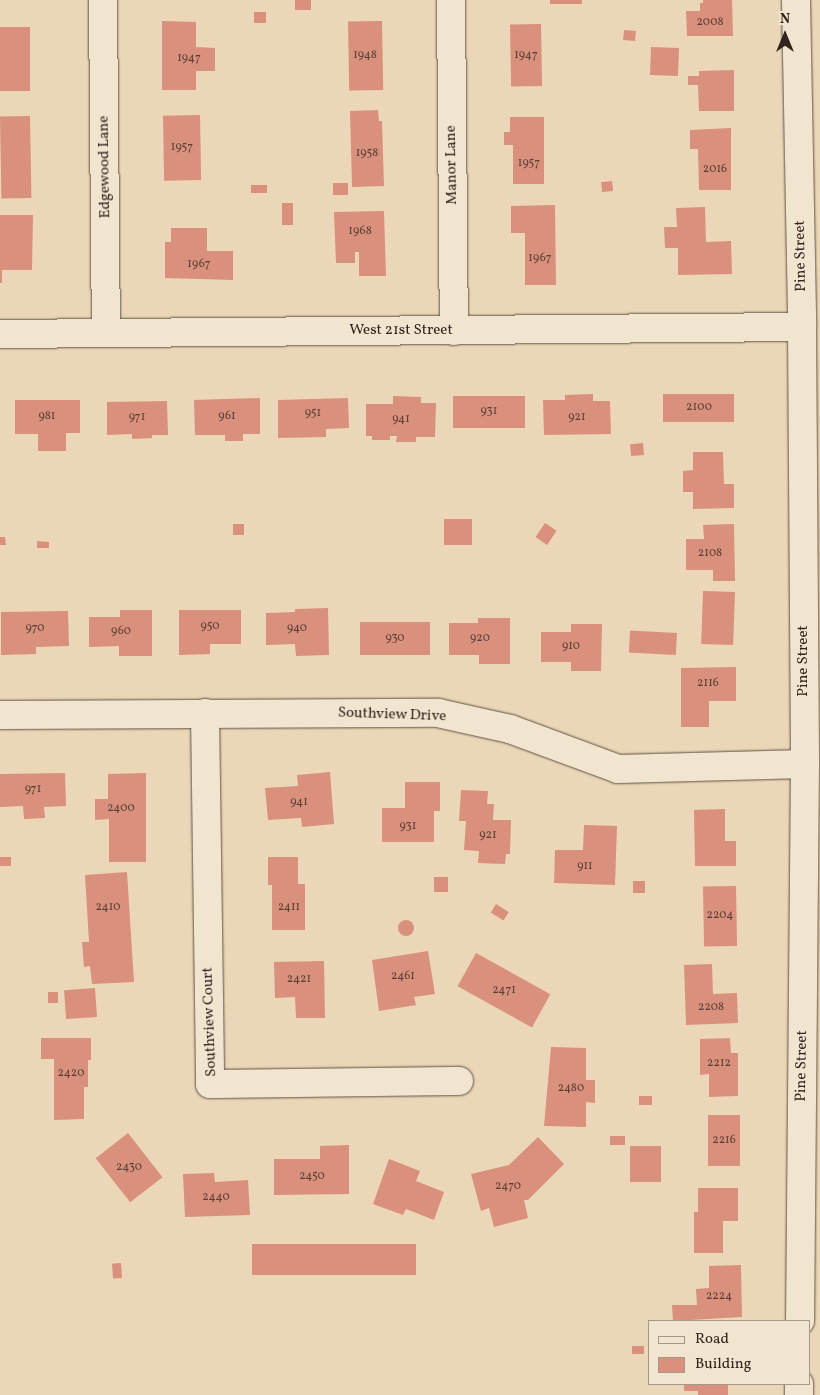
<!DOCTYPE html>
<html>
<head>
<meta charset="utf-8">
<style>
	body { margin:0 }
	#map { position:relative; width:820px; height:1395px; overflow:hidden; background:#ebd7b7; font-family:Vollkorn,serif }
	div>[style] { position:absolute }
	.building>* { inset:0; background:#d9907c; transform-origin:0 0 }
	.round { border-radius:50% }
	.roads { filter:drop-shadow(0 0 1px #605144) drop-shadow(0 0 1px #605144) }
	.minor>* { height:28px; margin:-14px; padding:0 14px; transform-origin:14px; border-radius:14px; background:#f2e5d0 }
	span { translate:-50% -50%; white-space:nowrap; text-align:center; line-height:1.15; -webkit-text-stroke:4px #f2e5d0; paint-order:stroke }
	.number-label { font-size:12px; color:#5b3f35 }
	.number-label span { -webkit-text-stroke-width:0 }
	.street-label { font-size:15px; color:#31241d }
	.legend { position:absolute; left:648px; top:1320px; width:162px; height:65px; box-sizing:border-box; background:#f2e5d0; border:1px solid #a59888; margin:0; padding:6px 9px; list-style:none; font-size:15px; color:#31241d }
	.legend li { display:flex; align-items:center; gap:10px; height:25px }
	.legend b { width:25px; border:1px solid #a59888 }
	.north { position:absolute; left:760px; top:10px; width:50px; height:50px; -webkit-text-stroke:4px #f2e5d0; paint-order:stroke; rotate:0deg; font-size:14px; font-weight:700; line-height:20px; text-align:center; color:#31241d }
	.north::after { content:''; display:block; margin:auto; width:18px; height:22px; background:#31241d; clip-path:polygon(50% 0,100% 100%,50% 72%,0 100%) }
</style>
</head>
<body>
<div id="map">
	<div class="building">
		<i style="left:295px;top:0;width:16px;height:10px"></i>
		<i style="left:550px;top:0;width:32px;height:4px"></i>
		<i style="clip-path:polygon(703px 0,732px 0,733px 36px,687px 36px,686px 11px,700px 11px,700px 3px,703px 3px)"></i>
		<i style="left:254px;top:12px;width:12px;height:11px"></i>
		<i style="clip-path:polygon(162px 21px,196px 22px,196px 47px,215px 48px,215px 71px,196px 71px,196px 90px,162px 90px)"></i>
		<i style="left:382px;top:21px;width:69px;height:34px;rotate:89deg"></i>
		<i style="left:541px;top:24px;width:62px;height:31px;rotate:89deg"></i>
		<i style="left:0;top:27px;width:30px;height:64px"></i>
		<i style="left:624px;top:30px;width:12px;height:10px;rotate:5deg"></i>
		<i style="left:651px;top:47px;width:28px;height:28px;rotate:2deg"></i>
		<i style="clip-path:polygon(734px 70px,734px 111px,699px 111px,698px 85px,688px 85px,688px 76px,699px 76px,699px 71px)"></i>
		<i style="clip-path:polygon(378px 110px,379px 121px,382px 121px,384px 186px,352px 187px,350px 111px)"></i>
		<i style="left:200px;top:115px;width:65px;height:37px;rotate:89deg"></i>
		<i style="left:30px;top:116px;width:82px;height:30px;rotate:89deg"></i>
		<i style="clip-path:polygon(510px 117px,544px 117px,544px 184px,513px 184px,513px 145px,504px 145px,504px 132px,510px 132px)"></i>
		<i style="clip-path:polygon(731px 128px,731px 190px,699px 190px,698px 149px,690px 149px,690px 130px)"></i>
		<i style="left:612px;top:181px;width:10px;height:11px;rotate:84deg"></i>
		<i style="left:348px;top:183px;width:12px;height:15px;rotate:90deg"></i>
		<i style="left:251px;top:185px;width:16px;height:8px"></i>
		<i style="left:282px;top:203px;width:11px;height:22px"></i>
		<i style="clip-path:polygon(555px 205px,556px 285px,525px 285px,525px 233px,511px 233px,511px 206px)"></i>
		<i style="clip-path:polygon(705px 207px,706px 242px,731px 241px,732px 274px,678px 275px,678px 248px,665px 248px,664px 227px,677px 227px,676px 208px)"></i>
		<i style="clip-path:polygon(384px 211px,386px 276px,359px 276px,359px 252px,355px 252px,355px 263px,336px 263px,334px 212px)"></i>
		<i style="clip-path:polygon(0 215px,33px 215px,32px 270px,2px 270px,2px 283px,0 283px)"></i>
		<i style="clip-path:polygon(171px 228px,207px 228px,207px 251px,233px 251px,233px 280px,165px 278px,165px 242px,171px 242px)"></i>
		<i style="clip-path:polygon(593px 394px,593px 401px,610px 401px,611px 434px,544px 435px,543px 400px,565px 400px,565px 395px)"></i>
		<i style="left:663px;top:394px;width:71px;height:28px"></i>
		<i style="clip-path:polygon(393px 396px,421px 397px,421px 403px,436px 403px,435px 437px,416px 437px,416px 442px,396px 442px,397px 436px,390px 436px,390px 440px,372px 440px,372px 436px,366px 436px,366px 404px,393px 404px)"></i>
		<i style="left:525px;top:396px;width:32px;height:72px;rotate:90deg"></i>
		<i style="clip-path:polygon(260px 398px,260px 434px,243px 434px,243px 441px,225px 441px,225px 435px,195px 435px,194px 400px)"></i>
		<i style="clip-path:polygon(348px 398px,349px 428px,326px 429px,326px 437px,278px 438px,278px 400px)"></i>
		<i style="clip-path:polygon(15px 400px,80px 400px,80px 433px,66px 433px,66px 451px,38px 451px,38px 434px,15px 434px)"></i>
		<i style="clip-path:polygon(167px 401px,168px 435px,152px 435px,152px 438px,132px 439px,132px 434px,107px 435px,107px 402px)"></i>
		<i style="left:643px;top:443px;width:12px;height:13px;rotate:85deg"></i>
		<i style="clip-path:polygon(693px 452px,723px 452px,724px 484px,734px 484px,734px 508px,693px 509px,693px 492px,683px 492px,683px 471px,693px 470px)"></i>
		<i style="left:444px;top:519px;width:28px;height:26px"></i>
		<i style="left:545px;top:523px;width:14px;height:17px;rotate:34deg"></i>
		<i style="left:233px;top:524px;width:11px;height:11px"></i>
		<i style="clip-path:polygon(734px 524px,735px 581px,713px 581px,713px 570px,686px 570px,686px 539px,704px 539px,703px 525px)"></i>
		<i style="clip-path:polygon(0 537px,5px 537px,6px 545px,0 545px)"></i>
		<i style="clip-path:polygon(37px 541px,49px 542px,49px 548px,37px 548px)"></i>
		<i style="left:703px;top:591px;width:32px;height:53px;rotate:2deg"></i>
		<i style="clip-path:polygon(328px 608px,329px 655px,296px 656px,295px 644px,266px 645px,266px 613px,295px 612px,295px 609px)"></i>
		<i style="clip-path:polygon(120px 610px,152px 610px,152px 656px,119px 656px,119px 646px,89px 647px,89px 617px,120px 617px)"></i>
		<i style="clip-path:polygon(179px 610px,241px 610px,241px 644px,210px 644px,210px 654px,179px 655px)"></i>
		<i style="clip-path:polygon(68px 611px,69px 646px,36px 647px,36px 654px,1px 655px,1px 612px)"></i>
		<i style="clip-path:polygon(478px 618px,510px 618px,510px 664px,479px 664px,479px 655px,449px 655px,449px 623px,478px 623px)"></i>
		<i style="left:430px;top:622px;width:33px;height:70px;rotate:90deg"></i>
		<i style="clip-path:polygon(571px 624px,602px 624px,601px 671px,571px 671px,571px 662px,541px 662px,541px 632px,571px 632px)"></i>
		<i style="left:677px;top:633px;width:22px;height:47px;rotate:93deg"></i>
		<i style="clip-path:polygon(736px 667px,736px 701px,709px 701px,709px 727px,681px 727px,681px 668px)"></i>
		<i style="clip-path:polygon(330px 772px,334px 824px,302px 827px,301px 818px,268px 820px,265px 788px,298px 786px,297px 775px)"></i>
		<i style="clip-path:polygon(65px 773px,66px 806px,44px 807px,45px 818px,24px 819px,23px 806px,0 807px,0 774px)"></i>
		<i style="clip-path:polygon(146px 773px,146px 862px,109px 862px,109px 819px,95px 820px,95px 799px,108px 799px,108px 774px)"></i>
		<i style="clip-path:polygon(405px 782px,440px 782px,440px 811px,434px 811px,434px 842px,382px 842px,382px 808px,405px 808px)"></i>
		<i style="clip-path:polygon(461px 790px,488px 791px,487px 804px,494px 804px,493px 820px,511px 820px,510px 854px,506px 854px,505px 864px,478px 863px,479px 851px,464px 850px,466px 821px,459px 821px)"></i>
		<i style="clip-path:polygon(725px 809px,725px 841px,736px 841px,736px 866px,695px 866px,694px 810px)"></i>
		<i style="clip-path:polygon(584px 825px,617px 826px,615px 885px,554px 883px,555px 850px,583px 850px)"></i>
		<i style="left:0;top:857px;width:11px;height:9px"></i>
		<i style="clip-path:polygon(268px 857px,298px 857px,298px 884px,305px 884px,305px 930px,272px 930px,272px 885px,268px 885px)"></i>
		<i style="clip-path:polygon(127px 872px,134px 982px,92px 984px,90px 966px,84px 967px,82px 942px,89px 942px,85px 875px)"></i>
		<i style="left:434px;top:877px;width:14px;height:15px"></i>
		<i style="left:633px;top:881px;width:12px;height:12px"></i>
		<i style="left:736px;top:886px;width:60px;height:33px;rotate:89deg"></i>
		<i style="left:496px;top:904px;width:15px;height:10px;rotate:32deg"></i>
		<i class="round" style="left:398px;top:920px;width:16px;height:16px"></i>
		<i style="clip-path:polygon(428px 951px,435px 994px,414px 997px,416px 1005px,379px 1011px,372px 960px)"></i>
		<i style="left:476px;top:953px;width:85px;height:38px;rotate:29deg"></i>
		<i style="clip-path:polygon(324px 961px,325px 1018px,296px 1018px,295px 997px,275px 998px,274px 962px)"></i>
		<i style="clip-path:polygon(712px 964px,713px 994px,737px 993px,738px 1023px,686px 1025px,684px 965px)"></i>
		<i style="left:95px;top:988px;width:29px;height:31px;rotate:86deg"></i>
		<i style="left:48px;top:992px;width:10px;height:11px"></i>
		<i style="clip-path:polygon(41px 1038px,91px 1038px,91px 1060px,88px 1060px,88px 1087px,84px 1087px,84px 1119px,54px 1120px,54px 1059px,41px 1059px)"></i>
		<i style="clip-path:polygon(730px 1038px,731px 1053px,738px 1053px,738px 1096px,709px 1097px,709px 1074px,700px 1075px,700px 1039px)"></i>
		<i style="clip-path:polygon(551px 1047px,586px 1048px,586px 1080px,595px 1080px,595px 1103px,586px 1102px,586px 1127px,544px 1126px)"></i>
		<i style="left:639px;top:1096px;width:13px;height:9px"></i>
		<i style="left:740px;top:1115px;width:51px;height:32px;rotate:90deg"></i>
		<i style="left:128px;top:1133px;width:56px;height:41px;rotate:52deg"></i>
		<i style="left:610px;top:1136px;width:15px;height:9px"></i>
		<i style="clip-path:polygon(538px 1137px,564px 1164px,528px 1200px,524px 1200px,528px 1218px,494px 1227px,489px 1208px,481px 1211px,471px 1174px,509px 1165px)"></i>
		<i style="clip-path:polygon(349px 1145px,349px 1194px,274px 1195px,274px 1159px,320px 1159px,320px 1146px)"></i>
		<i style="left:630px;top:1146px;width:31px;height:36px"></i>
		<i style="clip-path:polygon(389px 1159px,420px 1171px,416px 1181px,444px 1192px,434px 1220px,406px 1209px,403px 1215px,373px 1204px)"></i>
		<i style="clip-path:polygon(214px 1173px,215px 1182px,248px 1180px,250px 1215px,185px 1217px,183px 1174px)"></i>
		<i style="clip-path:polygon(698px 1188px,738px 1188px,738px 1221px,723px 1221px,723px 1253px,694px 1253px,694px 1212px,698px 1212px)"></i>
		<i style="left:252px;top:1244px;width:164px;height:31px"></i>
		<i style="left:121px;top:1263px;width:15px;height:9px;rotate:86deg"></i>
		<i style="clip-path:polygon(741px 1265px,742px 1317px,673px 1321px,672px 1305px,697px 1305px,696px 1289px,709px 1288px,709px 1266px)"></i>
		<i style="left:632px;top:1346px;width:12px;height:8px"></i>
		<i style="clip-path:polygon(684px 1384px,728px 1384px,728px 1395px,698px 1395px,698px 1391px,684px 1391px)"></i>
	</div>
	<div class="roads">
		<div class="minor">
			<i style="left:103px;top:0;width:333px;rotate:89.5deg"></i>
			<i style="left:451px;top:0;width:331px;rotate:89.5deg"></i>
			<i style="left:796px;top:0;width:327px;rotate:88.9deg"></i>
			<i style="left:802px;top:327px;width:437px;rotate:89.6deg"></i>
			<i style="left:805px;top:764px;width:557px;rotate:90.51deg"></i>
			<i style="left:0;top:334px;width:802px;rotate:-0.5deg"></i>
			<i style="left:205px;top:713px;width:371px;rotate:89.2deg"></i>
			<i style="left:210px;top:1084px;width:249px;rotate:-0.7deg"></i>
			<i style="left:0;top:715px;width:438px;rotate:-0.3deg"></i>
			<i style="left:438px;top:713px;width:74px;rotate:12.5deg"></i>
			<i style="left:510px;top:729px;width:115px;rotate:20.3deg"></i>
			<i style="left:618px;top:769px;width:187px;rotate:-1.5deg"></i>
			<i style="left:799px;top:1395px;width:11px;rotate:-90deg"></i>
		</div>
	</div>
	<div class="number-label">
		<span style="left:710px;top:23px">2008</span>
		<span style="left:365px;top:56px">1948</span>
		<span style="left:526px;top:56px">1947</span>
		<span style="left:189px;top:59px">1947</span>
		<span style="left:182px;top:148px">1957</span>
		<span style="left:367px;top:154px">1958</span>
		<span style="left:529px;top:164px">1957</span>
		<span style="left:715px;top:170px">2016</span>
		<span style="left:360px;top:232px">1968</span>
		<span style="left:540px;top:259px">1967</span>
		<span style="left:199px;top:265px">1967</span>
		<span style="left:699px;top:408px">2100</span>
		<span style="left:489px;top:412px">931</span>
		<span style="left:313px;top:414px">951</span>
		<span style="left:47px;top:417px">981</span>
		<span style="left:227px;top:417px">961</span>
		<span style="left:137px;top:418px">971</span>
		<span style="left:577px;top:418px">921</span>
		<span style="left:401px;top:420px">941</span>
		<span style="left:710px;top:554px">2108</span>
		<span style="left:210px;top:627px">950</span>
		<span style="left:35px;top:629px">970</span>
		<span style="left:297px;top:629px">940</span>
		<span style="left:121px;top:632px">960</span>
		<span style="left:395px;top:639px">930</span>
		<span style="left:480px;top:639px">920</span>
		<span style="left:571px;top:647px">910</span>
		<span style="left:708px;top:684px">2116</span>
		<span style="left:33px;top:790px">971</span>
		<span style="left:299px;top:803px">941</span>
		<span style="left:121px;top:809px">2400</span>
		<span style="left:408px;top:827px">931</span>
		<span style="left:488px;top:836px">921</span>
		<span style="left:585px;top:867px">911</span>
		<span style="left:108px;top:908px">2410</span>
		<span style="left:289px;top:908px">2411</span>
		<span style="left:720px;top:916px">2204</span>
		<span style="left:403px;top:977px">2461</span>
		<span style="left:299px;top:980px">2421</span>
		<span style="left:504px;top:991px">2471</span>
		<span style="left:711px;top:1008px">2208</span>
		<span style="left:719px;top:1064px">2212</span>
		<span style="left:71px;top:1074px">2420</span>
		<span style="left:571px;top:1089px">2480</span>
		<span style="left:724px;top:1141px">2216</span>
		<span style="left:129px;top:1168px">2430</span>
		<span style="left:312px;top:1177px">2450</span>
		<span style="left:508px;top:1187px">2470</span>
		<span style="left:216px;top:1198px">2440</span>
		<span style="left:719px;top:1297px">2224</span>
	</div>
	<div class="street-label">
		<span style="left:452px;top:165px;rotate:-91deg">Manor Lane</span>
		<span style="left:105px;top:167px;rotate:-91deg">Edgewood Lane</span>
		<span style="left:801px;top:256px;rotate:-91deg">Pine Street</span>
		<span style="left:401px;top:331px">West 21st Street</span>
		<span style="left:804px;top:661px;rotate:-90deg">Pine Street</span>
		<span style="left:392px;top:715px;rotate:2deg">Southview Drive</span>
		<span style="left:210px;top:1022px;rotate:-92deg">Southview Court</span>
		<span style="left:802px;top:1066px;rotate:-89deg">Pine Street</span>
	</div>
	<ul class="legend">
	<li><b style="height:6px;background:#f2e5d0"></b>Road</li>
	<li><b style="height:14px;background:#d9907c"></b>Building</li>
	</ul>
	<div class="north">N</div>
</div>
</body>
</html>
